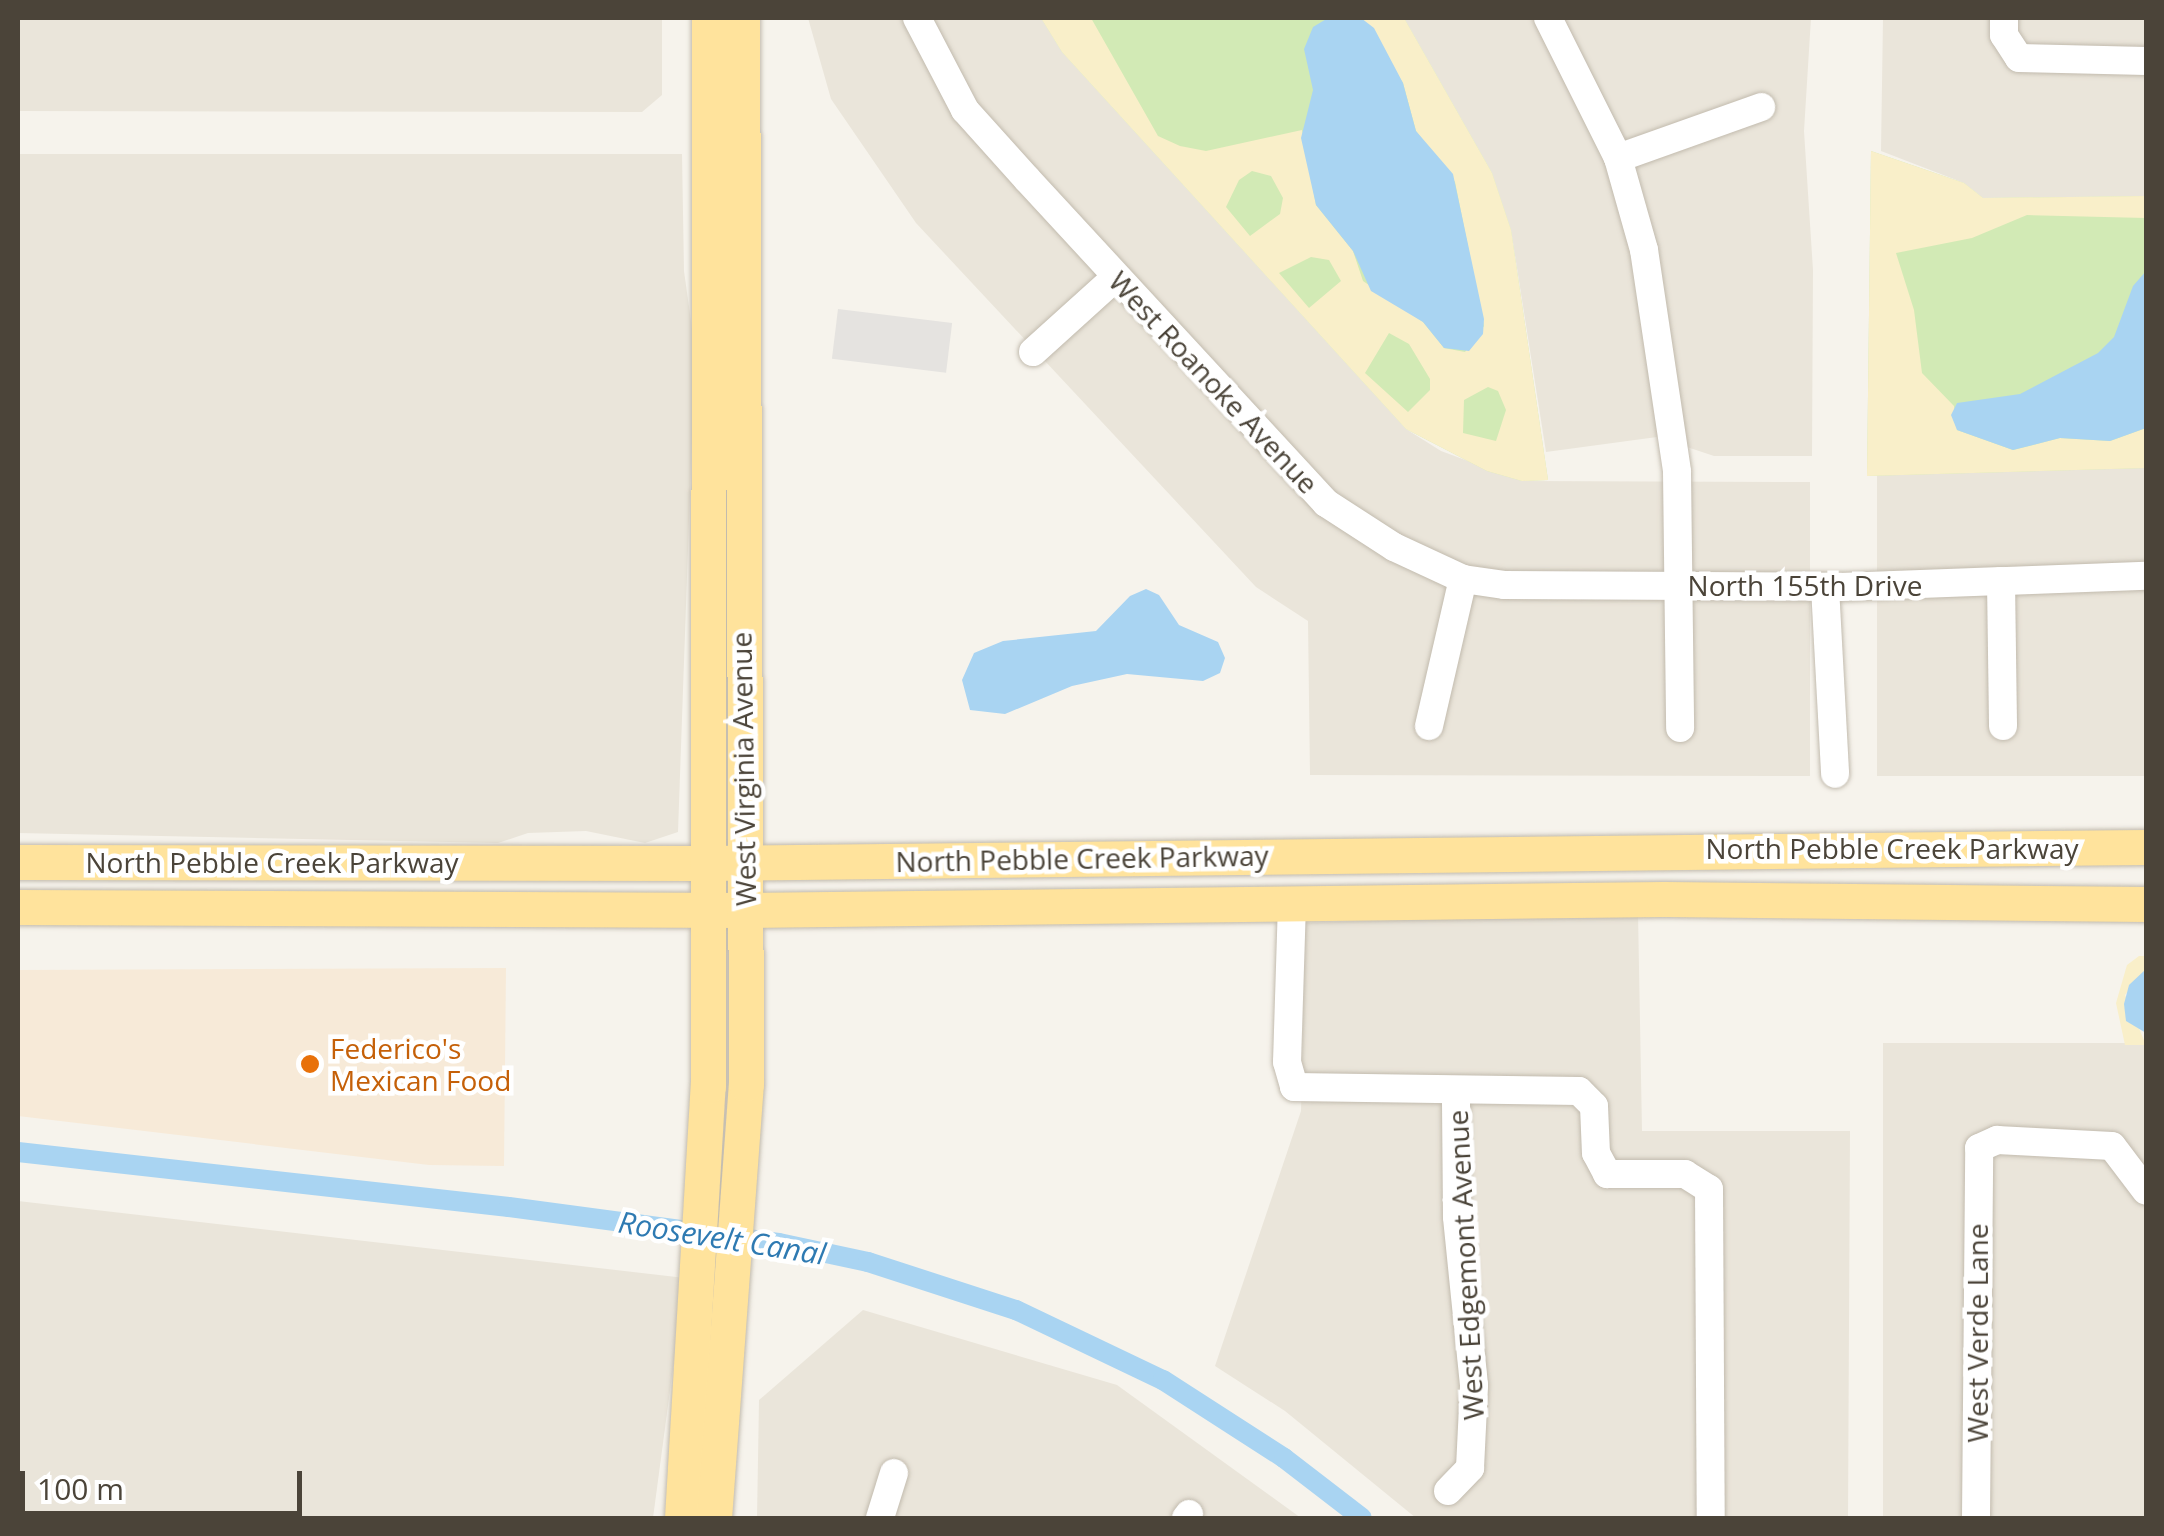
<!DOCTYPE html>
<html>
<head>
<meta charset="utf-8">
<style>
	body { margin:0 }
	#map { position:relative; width:2164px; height:1536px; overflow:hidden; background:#f6f3ec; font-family:"Open Sans",sans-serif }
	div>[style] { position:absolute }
	.residential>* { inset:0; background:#eae5da; transform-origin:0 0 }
	.commercial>* { inset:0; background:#f7ead8 }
	.green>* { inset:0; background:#d2eab5 }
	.sand>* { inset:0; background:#f9efc9 }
	.parking>* { inset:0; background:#e5e3e0; transform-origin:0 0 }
	.water>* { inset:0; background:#a9d4f2 }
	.canal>* { height:20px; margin:-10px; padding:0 10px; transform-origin:10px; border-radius:10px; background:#a9d4f2 }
	.roads { filter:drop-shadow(0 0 2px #c2bbae) drop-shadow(0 0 2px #c2bbae) }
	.minor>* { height:28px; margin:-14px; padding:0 14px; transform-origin:14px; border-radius:14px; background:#fff }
	.major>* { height:35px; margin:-17.5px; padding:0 17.5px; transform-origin:17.5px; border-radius:17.5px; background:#ffe39c }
	.dots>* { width:28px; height:28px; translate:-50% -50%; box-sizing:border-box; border:5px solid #fff; border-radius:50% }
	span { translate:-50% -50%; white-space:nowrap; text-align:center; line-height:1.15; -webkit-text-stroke:9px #fff; paint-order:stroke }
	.street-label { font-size:28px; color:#4b4439 }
	.food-label { font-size:28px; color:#c56008 }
	.left { translate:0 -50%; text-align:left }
	.water-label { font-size:30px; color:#2e7ab2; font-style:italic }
	.frame { position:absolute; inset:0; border:20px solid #4b4439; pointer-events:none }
	.scale { position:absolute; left:20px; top:1471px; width:282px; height:45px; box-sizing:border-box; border:5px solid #4b4439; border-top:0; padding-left:12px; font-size:30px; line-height:35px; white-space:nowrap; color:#4b4439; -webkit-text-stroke:8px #fff; paint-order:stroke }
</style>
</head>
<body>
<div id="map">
	<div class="residential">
		<i style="clip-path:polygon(18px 18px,662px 18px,662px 95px,642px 112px,18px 111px)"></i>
		<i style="clip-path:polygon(808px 18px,1041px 18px,1062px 52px,1406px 429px,1441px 451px,1522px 481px,1810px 482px,1810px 776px,1310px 775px,1308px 621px,1256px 587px,916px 223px,831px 99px)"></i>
		<i style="clip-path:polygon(1404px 18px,1811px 18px,1804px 131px,1813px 270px,1812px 456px,1714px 456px,1657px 437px,1546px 452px,1511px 230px,1492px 173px)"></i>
		<i style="clip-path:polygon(1883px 18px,2146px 18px,2146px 196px,1983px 198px,1964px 183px,1881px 151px)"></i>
		<i style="clip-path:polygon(18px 154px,682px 154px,684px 271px,695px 350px,678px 832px,645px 843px,586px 831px,528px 833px,498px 843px,18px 833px)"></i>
		<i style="left:2146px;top:468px;width:308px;height:269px;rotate:90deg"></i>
		<i style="clip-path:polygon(1638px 913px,1642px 1131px,1850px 1131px,1848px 1518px,1416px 1518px,1285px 1411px,1215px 1366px,1301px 1111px,1305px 923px)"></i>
		<i style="left:1883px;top:1043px;width:263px;height:475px"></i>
		<i style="clip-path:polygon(18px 1201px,685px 1278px,653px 1518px,18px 1518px)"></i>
		<i style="clip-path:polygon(863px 1310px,1117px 1385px,1301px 1518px,757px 1518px,759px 1400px)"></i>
	</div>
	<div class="commercial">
		<i style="clip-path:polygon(506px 968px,504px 1166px,429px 1165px,18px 1116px,18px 970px)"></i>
	</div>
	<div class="green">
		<i style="clip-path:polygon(1041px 18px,1404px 18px,1492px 173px,1511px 230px,1548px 480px,1522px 481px,1487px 471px,1406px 429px,1062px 52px)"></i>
		<i style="clip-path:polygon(1871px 151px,1964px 183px,1983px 198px,2146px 196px,2146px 468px,1867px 476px)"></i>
	</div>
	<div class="sand">
		<i style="clip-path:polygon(evenodd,1041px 18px,1091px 18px,1158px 136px,1180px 146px,1206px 151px,1302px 130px,1316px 205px,1353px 251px,1363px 281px,1423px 322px,1444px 348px,1465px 352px,1484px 326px,1455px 182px,1416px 131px,1403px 83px,1361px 18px,1404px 18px,1492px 173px,1511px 230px,1548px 480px,1522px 481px,1487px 471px,1406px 429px,1062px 52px,1041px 18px,1252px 171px,1271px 176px,1283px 198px,1280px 214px,1250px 236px,1226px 207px,1239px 180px,1252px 171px,1041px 18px,1311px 257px,1329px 260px,1341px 281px,1309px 308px,1279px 273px,1311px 257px,1041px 18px,1389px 333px,1409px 344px,1430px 379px,1430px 390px,1408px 412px,1365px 373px,1389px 333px,1041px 18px,1488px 387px,1498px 391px,1506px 410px,1496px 441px,1463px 433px,1464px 400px,1488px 387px)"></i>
		<i style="clip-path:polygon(1871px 151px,1964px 183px,1983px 198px,2146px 196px,2146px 218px,2027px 215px,1972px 238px,1896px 253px,1914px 310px,1922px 373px,1954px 406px,1957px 430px,2013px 450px,2060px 438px,2110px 441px,2146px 428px,2146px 468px,1867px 476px)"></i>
		<i style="clip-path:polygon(2139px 956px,2146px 956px,2146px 969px,2125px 995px,2146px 1045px,2125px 1045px,2116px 1003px,2127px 965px)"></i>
	</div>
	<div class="parking">
		<i style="left:838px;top:309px;width:115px;height:50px;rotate:7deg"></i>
	</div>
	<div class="water">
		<i style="clip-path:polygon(1328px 18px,1361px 18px,1374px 28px,1403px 83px,1416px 131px,1453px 174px,1484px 319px,1483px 334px,1469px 351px,1444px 348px,1423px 322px,1371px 291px,1353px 251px,1316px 205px,1301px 138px,1313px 90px,1304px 49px,1313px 27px)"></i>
		<i style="clip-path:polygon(2146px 271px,2146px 428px,2110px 441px,2060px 438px,2013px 450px,1957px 430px,1951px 415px,1957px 403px,2020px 394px,2098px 353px,2114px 337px,2133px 286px)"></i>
		<i style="clip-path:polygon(1146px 589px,1159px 595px,1179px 625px,1218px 642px,1225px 658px,1220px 673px,1203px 681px,1127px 674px,1072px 686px,1005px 714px,970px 710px,962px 680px,974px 653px,1003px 641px,1096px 631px,1130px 596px)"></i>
		<i style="clip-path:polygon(2146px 969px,2146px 1033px,2126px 1021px,2124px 1004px,2129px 985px)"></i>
	</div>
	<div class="canal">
		<i style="left:18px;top:1152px;width:494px;rotate:6.4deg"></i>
		<i style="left:509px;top:1207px;width:272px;rotate:7.6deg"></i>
		<i style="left:779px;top:1243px;width:91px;rotate:12.1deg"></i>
		<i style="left:868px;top:1262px;width:156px;rotate:18deg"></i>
		<i style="left:1016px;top:1310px;width:163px;rotate:25.5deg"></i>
		<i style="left:1163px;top:1380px;width:144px;rotate:32.8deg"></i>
		<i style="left:1284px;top:1458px;width:98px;rotate:37.6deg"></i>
	</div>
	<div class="roads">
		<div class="minor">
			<i style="left:917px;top:18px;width:104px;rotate:62.4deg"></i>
			<i style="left:965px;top:110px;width:93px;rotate:48.1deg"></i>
			<i style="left:1027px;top:179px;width:441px;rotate:47.3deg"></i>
			<i style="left:1326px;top:503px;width:81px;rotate:32.9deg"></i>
			<i style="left:1394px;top:547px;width:76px;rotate:24.9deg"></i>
			<i style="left:1463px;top:579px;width:41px;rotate:8.3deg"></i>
			<i style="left:1504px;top:585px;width:336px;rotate:0.3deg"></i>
			<i style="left:1840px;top:587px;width:306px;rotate:-2.1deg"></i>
			<i style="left:1548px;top:18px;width:157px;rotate:63.4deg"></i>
			<i style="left:1618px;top:158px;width:96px;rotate:74.2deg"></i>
			<i style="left:1644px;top:250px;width:224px;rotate:81.5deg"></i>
			<i style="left:1677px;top:472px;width:256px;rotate:89.3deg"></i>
			<i style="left:2004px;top:18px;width:17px;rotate:90deg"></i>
			<i style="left:2004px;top:35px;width:27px;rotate:57deg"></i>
			<i style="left:2019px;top:58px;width:127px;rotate:1.4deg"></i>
			<i style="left:1618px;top:158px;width:152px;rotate:-19.6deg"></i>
			<i style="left:1033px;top:352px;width:112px;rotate:-42.1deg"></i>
			<i style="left:2001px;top:581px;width:145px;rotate:89.2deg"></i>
			<i style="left:1825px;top:587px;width:187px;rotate:86.9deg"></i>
			<i style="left:1429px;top:726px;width:151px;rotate:-77deg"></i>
			<i style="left:1292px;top:903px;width:159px;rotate:91.8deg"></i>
			<i style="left:1287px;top:1062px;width:26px;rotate:74deg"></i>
			<i style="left:1294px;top:1087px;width:285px;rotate:0.8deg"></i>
			<i style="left:1579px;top:1091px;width:21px;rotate:45deg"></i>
			<i style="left:1594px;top:1106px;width:47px;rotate:87.6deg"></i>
			<i style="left:1596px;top:1153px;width:24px;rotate:62deg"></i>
			<i style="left:1607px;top:1174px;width:78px"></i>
			<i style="left:1685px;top:1174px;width:28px;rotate:32deg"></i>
			<i style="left:1709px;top:1189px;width:329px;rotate:89.7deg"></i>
			<i style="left:1448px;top:1491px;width:32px;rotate:-46deg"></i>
			<i style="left:1470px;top:1468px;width:83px;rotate:-87.2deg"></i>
			<i style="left:1474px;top:1385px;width:169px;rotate:-95.8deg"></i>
			<i style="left:1457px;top:1217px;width:127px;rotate:-90.5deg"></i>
			<i style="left:880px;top:1518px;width:47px;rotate:-72.7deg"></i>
			<i style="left:1186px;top:1518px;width:5px;rotate:-53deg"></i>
			<i style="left:1976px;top:1518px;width:370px;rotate:-89.5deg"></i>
			<i style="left:1979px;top:1148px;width:20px;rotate:-24deg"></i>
			<i style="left:1997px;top:1140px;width:115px;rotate:3deg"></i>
			<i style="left:2112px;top:1146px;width:56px;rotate:52.9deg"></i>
		</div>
		<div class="major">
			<i style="left:18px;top:862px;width:689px;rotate:0.08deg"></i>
			<i style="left:707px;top:863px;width:1439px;rotate:-0.64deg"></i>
			<i style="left:18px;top:907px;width:726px;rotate:0.24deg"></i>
			<i style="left:744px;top:910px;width:920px;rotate:-0.69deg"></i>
			<i style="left:1664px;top:899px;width:482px;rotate:0.6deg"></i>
			<i style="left:682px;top:1518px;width:433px;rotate:-86.6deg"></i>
			<i style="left:708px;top:1086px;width:1068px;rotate:-89.95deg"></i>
			<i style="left:714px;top:1518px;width:435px;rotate:-85.8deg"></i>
			<i style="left:746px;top:1084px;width:1066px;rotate:-90.21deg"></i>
		</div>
	</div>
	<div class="dots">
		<i style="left:310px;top:1064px;background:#e8710a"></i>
	</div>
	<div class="street-label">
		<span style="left:1214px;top:382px;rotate:47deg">West Roanoke Avenue</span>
		<span style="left:1805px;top:585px">North 155th Drive</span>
		<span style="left:743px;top:769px;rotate:-91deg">West Virginia Avenue</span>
		<span style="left:1892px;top:848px">North Pebble Creek Parkway</span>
		<span style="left:1082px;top:858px;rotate:-1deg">North Pebble Creek Parkway</span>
		<span style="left:272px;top:862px">North Pebble Creek Parkway</span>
		<span style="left:1465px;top:1265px;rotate:-93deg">West Edgemont Avenue</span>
		<span style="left:1977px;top:1333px;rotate:-90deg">West Verde Lane</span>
	</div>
	<div class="food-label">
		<span class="left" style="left:330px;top:1064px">Federico's<br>Mexican Food</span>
	</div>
	<div class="water-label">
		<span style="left:722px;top:1238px;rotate:9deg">Roosevelt Canal</span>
	</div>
	<div class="frame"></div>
	<div class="scale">100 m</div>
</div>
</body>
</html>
